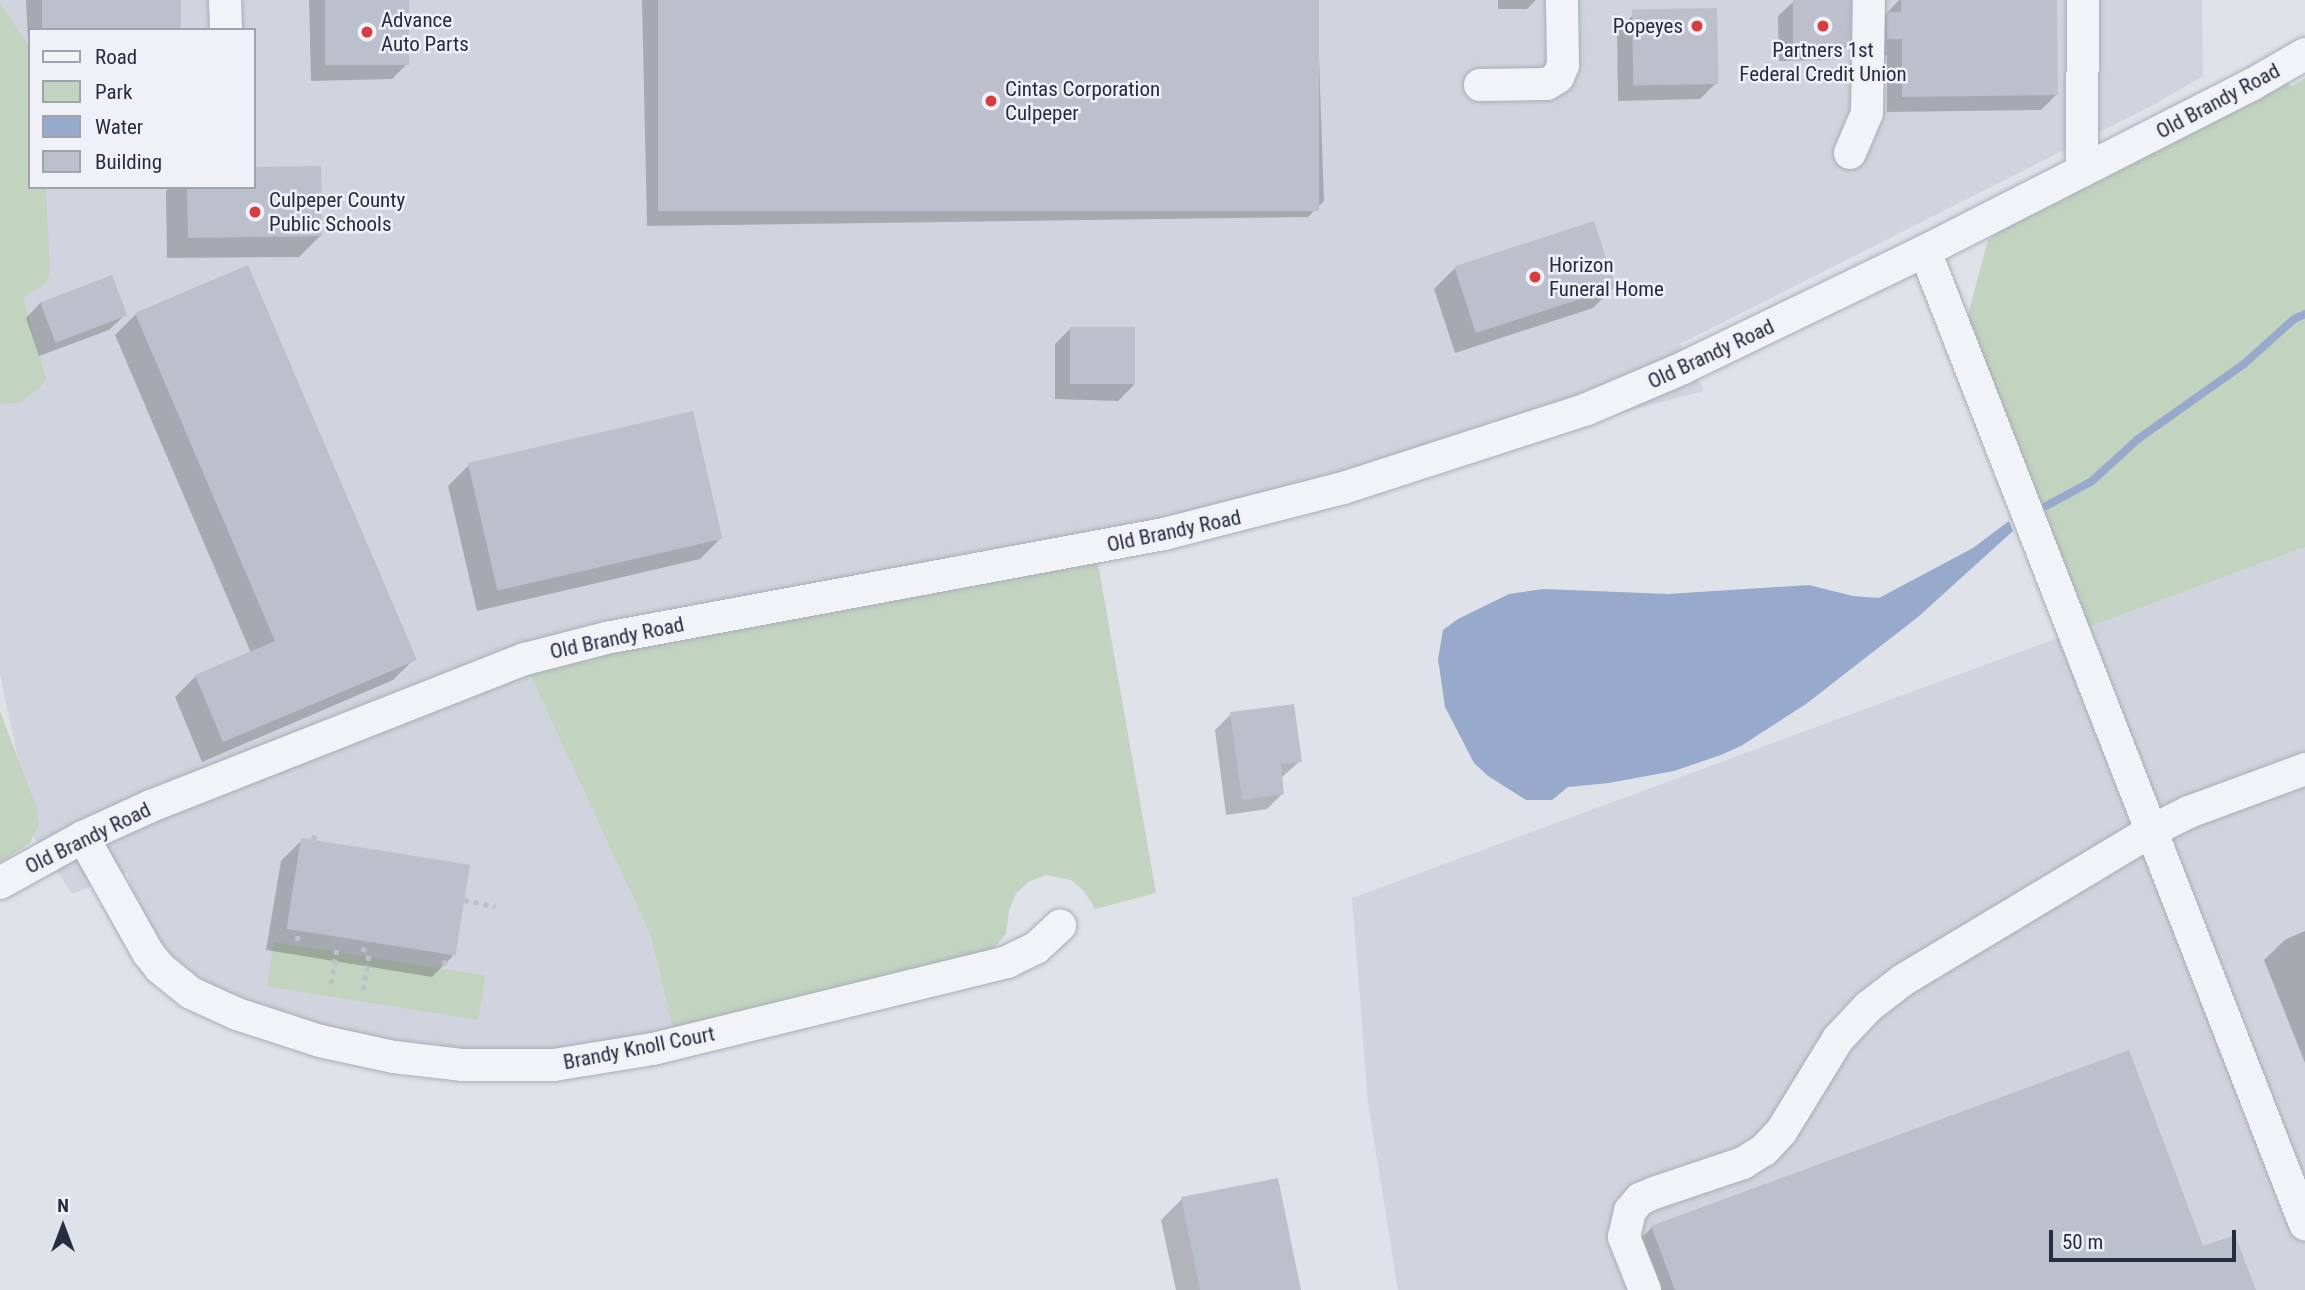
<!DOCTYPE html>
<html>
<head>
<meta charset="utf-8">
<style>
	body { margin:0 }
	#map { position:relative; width:2305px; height:1290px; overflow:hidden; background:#dfe2e9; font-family:"Roboto Condensed",sans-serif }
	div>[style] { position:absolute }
	.built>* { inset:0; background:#d1d4de }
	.green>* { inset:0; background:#c2d3c0; transform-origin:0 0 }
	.water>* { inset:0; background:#98aacb }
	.shadow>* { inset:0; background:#0003 }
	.stream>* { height:8px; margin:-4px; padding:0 4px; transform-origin:4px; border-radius:4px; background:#98aacb }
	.building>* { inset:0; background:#bcc0cc; transform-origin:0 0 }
	.path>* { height:4.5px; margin-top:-2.25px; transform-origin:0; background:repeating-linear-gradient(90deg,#bdc0c8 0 5px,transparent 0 10px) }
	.roads { filter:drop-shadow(0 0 2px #a8acb7) drop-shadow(0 0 2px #a8acb7) }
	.minor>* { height:32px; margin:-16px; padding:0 16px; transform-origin:16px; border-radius:16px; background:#f2f3f7 }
	.dots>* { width:19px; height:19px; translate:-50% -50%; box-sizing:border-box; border:4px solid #eff1f6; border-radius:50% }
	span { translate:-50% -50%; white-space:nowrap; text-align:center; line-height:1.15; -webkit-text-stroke:5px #eff1f6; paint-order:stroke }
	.poi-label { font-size:21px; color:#272d41 }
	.left { translate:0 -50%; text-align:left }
	.right { translate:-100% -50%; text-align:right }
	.street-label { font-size:21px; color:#272d41 }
	.legend { position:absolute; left:28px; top:28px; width:228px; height:161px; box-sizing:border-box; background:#eff1f6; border:2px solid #9fa3ae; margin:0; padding:9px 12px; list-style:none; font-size:21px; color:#272d41 }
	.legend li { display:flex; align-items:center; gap:14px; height:35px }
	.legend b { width:35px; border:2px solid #9fa3ae }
	.north { position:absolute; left:28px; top:1192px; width:70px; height:70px; -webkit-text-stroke:5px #eff1f6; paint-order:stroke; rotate:0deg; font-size:19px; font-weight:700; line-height:28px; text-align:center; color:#272d41 }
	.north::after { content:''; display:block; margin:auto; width:24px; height:32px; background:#272d41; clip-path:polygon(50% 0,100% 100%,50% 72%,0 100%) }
	.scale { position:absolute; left:2049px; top:1230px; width:187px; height:32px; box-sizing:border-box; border:4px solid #272d41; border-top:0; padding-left:9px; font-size:21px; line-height:24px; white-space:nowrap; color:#272d41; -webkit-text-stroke:5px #eff1f6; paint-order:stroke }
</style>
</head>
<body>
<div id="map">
	<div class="built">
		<i style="clip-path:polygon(evenodd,0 0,2202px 0,2203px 76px,2155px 104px,1680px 344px,1704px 391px,572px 687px,542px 700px,650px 934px,673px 1030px,575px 1049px,500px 1053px,385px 1042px,267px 1011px,200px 980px,160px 945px,132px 892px,127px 872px,72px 894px,35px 838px,0 675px,0 0,30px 30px,254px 30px,254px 187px,30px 187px,30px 30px)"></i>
		<i style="clip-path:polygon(2305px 547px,2305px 1290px,1398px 1290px,1368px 1103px,1352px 898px)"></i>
	</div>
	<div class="green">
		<i style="clip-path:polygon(0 3px,30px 47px,30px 187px,46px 187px,50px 273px,46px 283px,23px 298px,46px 378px,43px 385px,19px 403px,0 404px)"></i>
		<i style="clip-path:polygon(2305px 78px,2305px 547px,2083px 629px,1975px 349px,1968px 315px,1988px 240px,2016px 219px,2287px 82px,2292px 86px)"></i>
		<i style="clip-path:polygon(1097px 558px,1156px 893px,1095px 909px,1084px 891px,1071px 880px,1046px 875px,1028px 882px,1016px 894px,1009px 910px,1006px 934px,992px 950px,673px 1030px,650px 934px,529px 672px,552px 662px)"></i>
		<i style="clip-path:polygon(0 711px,36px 806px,39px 824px,30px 843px,0 863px)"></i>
		<i style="left:274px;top:942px;width:214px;height:45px;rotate:9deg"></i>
	</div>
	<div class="water">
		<i style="clip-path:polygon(2009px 521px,2013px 531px,1918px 617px,1806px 704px,1741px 746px,1721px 755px,1674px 771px,1609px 783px,1568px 787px,1552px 800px,1526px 800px,1488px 776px,1474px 763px,1445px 707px,1438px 659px,1443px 630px,1458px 619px,1509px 594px,1544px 589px,1668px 594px,1809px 585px,1853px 596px,1879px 598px,1973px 548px)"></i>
	</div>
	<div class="shadow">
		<i style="clip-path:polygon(26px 0,180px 0,181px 30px,30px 30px,29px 63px)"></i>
		<i style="clip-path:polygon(309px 0,407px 0,408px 63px,392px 79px,311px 81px)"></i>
		<i style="clip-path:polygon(642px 0,1317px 0,1324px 201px,1308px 217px,647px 226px)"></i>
		<i style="clip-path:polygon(1498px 0,1536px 0,1527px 9px,1498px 9px)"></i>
		<i style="clip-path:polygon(1849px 0,1848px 45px,1832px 60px,1779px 61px,1778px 16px,1794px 1px)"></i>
		<i style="clip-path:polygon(1899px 0,2055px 0,2057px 94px,2041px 110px,1887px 112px,1887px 55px,1872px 55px,1872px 29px)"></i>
		<i style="clip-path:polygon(1633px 15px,1716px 83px,1700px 99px,1618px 101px,1617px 31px)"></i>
		<i style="clip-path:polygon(319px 168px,320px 236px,299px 257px,167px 258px,166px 191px,170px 187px,254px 187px,254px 169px)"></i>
		<i style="clip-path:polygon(1455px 268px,1614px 287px,1593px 308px,1455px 353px,1434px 289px)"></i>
		<i style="clip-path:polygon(41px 302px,125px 315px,109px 330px,39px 356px,26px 318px)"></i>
		<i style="clip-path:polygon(136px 314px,414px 659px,393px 680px,202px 762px,175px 697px,196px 676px,251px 653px,115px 335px)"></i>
		<i style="clip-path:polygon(1071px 328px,1134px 385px,1118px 401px,1055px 399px,1055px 344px)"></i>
		<i style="clip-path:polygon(469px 465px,721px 538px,700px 559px,477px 611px,448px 486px)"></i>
		<i style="clip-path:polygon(1231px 714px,1300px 761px,1281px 778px,1283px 793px,1267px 809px,1226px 815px,1215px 730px)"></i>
		<i style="clip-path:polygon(302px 840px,453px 956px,432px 977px,266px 950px,281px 861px)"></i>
		<i style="clip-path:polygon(2305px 931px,2305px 1063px,2264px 960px,2286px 939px)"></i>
		<i style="clip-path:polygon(1182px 1199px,1300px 1290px,1176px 1290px,1161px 1220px)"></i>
		<i style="clip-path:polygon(1652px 1227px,2202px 1248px,2254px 1290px,1646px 1290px,1631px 1249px)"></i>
	</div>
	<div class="stream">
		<i style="left:2046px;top:506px;width:52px;rotate:-28.5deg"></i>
		<i style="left:2092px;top:481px;width:62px;rotate:-42.4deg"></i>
		<i style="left:2138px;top:439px;width:130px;rotate:-35.3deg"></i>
		<i style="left:2244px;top:364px;width:67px;rotate:-42deg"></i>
		<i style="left:2294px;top:319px;width:12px;rotate:-24deg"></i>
	</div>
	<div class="building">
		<i style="left:42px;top:0;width:139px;height:30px"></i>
		<i style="left:325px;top:0;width:84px;height:65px"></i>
		<i style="left:658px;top:0;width:661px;height:211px"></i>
		<i style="left:1793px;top:0;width:58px;height:46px"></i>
		<i style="clip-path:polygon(1901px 0,2057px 0,2058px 95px,1902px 97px,1902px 39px,1887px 39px,1887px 12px,1901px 12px)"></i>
		<i style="left:1717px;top:8px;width:76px;height:85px;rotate:89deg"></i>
		<i style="clip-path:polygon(321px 166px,322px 236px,188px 238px,187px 187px,254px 187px,254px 167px)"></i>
		<i style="left:1594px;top:221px;width:70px;height:147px;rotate:72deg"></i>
		<i style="clip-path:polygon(248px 265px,417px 660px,223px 742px,195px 675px,275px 641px,135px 313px)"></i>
		<i style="left:112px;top:275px;width:43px;height:77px;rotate:69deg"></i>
		<i style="left:1070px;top:327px;width:65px;height:57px"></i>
		<i style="left:693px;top:411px;width:131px;height:231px;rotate:77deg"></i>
		<i style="clip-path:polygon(1294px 704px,1302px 762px,1281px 764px,1284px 794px,1242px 800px,1230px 712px)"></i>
		<i style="left:301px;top:838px;width:171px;height:92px;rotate:9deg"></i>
		<i style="clip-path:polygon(2129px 1050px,2203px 1246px,2235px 1235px,2256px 1290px,1675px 1290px,1651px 1226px)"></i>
		<i style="clip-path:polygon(1278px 1178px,1301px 1290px,1200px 1290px,1181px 1197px)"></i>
	</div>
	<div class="path">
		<i style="left:314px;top:840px;width:6px;rotate:-90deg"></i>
		<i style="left:464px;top:900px;width:32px;rotate:11deg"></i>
		<i style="left:297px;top:941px;width:10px;rotate:-84deg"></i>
		<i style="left:363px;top:952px;width:10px;rotate:-79deg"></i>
		<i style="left:444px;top:965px;width:9px;rotate:-77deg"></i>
		<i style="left:331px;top:984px;width:37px;rotate:-81deg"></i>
		<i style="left:363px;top:990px;width:37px;rotate:-81deg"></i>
	</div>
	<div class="roads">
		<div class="minor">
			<i style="left:225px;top:0;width:30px;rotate:88deg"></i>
			<i style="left:1480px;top:85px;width:67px;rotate:-0.9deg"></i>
			<i style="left:1547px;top:84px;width:13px;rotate:-32deg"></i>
			<i style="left:1558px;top:77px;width:13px;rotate:-67deg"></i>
			<i style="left:1563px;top:65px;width:65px;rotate:-90.9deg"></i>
			<i style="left:1850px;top:153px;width:43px;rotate:-67deg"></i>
			<i style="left:1867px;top:113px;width:113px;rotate:-89deg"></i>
			<i style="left:2082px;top:171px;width:171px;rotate:-89.7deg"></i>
			<i style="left:1925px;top:251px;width:1045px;rotate:68.67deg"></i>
			<i style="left:83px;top:837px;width:133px;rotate:60.7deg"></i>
			<i style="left:148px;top:953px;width:19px;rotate:51deg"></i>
			<i style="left:160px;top:968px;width:40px;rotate:39deg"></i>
			<i style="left:191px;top:993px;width:51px;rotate:24.5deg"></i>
			<i style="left:237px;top:1014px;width:87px;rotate:18deg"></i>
			<i style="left:320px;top:1041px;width:76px;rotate:12.2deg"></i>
			<i style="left:394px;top:1057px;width:68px;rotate:6.7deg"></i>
			<i style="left:462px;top:1065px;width:92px"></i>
			<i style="left:554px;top:1065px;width:100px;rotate:-9.2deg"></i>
			<i style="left:653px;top:1049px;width:365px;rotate:-13.8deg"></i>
			<i style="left:1007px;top:962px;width:32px;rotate:-26deg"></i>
			<i style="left:1036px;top:948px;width:33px;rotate:-43deg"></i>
			<i style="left:0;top:883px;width:95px;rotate:-29deg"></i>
			<i style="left:83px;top:837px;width:75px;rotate:-24.5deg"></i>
			<i style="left:151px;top:806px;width:402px;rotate:-21.5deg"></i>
			<i style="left:525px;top:659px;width:84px;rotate:-14.5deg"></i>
			<i style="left:606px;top:638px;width:568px;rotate:-10.56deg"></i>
			<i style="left:1164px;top:534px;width:185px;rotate:-14.4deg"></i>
			<i style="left:1343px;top:488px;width:256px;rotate:-17.9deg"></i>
			<i style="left:1587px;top:409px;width:104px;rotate:-23.1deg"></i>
			<i style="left:1683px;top:368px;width:269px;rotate:-25.8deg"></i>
			<i style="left:1925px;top:251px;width:368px;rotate:-27deg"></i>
			<i style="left:2253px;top:84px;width:60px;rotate:-30deg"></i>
			<i style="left:1645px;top:1290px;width:57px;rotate:-111.6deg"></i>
			<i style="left:1624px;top:1237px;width:27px;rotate:-77deg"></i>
			<i style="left:1630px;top:1211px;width:16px;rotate:-50deg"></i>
			<i style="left:1640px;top:1199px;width:15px;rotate:-23deg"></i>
			<i style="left:1654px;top:1193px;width:94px;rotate:-18.6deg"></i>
			<i style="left:1743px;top:1163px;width:25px;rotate:-32deg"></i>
			<i style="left:1764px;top:1150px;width:25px;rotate:-47deg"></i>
			<i style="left:1781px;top:1132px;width:109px;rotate:-58.5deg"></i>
			<i style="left:1838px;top:1039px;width:44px;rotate:-46.8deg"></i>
			<i style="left:1868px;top:1007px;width:44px;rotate:-37.6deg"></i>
			<i style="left:1903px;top:980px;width:287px;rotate:-31deg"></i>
			<i style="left:2149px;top:832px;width:45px;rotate:-26.6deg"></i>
			<i style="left:2189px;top:812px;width:124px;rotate:-20.3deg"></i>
		</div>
	</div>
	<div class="dots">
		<i style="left:1697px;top:26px;background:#d43e3f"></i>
		<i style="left:1823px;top:26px;background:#d43e3f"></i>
		<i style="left:367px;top:32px;background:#d43e3f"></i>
		<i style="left:991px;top:101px;background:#d43e3f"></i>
		<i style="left:255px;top:212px;background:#d43e3f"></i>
		<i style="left:1535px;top:277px;background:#d43e3f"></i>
	</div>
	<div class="poi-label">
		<span class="left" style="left:381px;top:32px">Advance<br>Auto Parts</span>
		<span class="right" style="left:1683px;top:26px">Popeyes</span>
		<span style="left:1823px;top:62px">Partners 1st<br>Federal Credit Union</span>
		<span class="left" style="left:1005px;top:101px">Cintas Corporation<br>Culpeper</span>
		<span class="left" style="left:269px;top:212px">Culpeper County<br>Public Schools</span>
		<span class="left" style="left:1549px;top:277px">Horizon<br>Funeral Home</span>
	</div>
	<div class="street-label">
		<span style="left:2218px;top:101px;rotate:-28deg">Old Brandy Road</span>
		<span style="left:1711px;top:354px;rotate:-25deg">Old Brandy Road</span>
		<span style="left:1174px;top:531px;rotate:-12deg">Old Brandy Road</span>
		<span style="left:617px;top:638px;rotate:-12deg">Old Brandy Road</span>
		<span style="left:88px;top:838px;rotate:-26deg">Old Brandy Road</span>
		<span style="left:639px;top:1048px;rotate:-11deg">Brandy Knoll Court</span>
	</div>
	<ul class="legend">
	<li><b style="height:9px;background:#f2f3f7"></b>Road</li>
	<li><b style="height:19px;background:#c2d3c0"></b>Park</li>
	<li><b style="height:19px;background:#98aacb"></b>Water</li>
	<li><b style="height:19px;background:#bcc0cc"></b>Building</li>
	</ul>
	<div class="north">N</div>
	<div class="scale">50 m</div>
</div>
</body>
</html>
